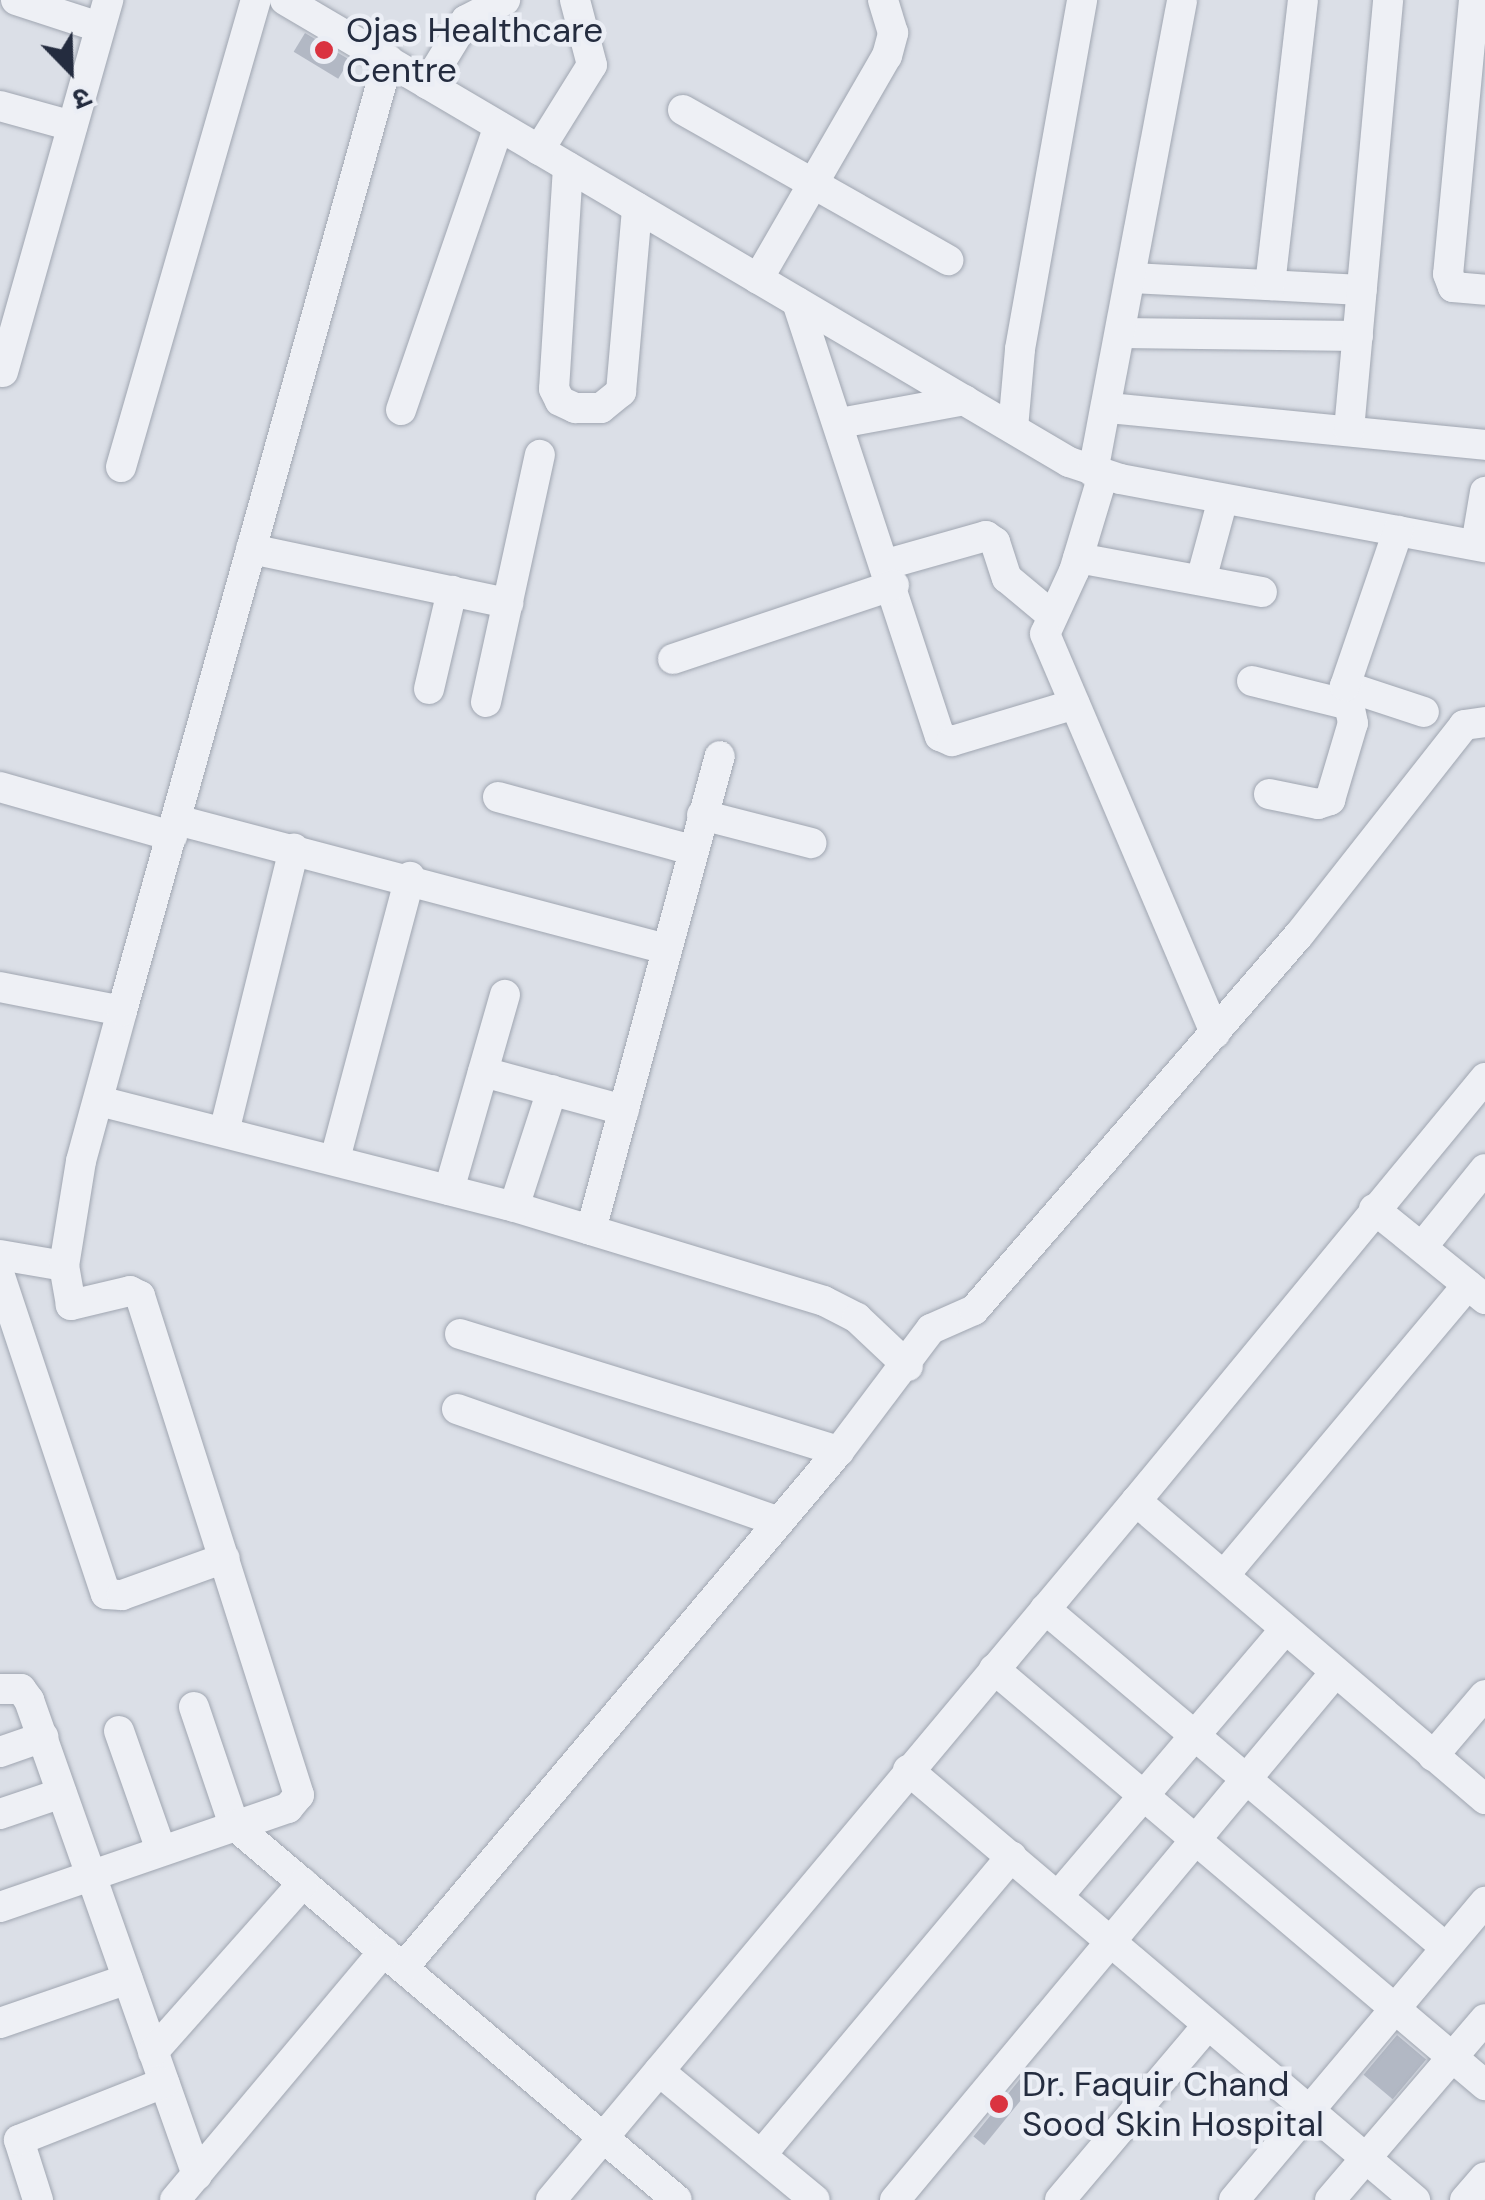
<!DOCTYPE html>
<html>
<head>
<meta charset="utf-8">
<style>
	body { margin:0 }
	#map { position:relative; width:1485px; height:2200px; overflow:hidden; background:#dbdfe7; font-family:"DM Sans","Noto Sans Devanagari",sans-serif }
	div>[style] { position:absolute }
	.building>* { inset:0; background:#b2b8c4; transform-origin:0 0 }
	.roads { filter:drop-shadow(0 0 2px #a0a6b1) drop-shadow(0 0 2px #a0a6b1) }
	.minor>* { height:30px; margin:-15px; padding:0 15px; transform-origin:15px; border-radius:15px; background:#eef0f5 }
	.dots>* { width:28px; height:28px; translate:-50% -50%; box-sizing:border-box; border:5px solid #ebeef5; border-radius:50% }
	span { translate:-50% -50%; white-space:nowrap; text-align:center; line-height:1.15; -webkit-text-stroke:9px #ebeef5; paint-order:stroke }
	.poi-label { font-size:35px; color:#242c3f }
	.left { translate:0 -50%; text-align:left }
	.north { position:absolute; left:20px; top:20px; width:100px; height:100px; -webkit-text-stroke:8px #ebeef5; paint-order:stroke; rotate:157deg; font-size:28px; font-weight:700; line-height:40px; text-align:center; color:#242c3f }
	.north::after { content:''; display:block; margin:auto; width:35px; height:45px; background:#242c3f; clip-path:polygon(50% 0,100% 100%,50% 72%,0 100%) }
</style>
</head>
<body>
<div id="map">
	<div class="building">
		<i style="left:305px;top:33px;width:52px;height:22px;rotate:31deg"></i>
		<i style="left:1397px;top:2035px;width:38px;height:52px;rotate:40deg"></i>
		<i style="left:1020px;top:2079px;width:14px;height:74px;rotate:39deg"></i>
	</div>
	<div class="roads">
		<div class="minor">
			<i style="left:16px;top:0;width:87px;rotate:18deg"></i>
			<i style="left:285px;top:0;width:910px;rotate:30.51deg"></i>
			<i style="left:1069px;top:462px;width:54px;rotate:18.4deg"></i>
			<i style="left:1120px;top:479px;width:371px;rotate:10.6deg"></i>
			<i style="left:1474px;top:0;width:275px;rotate:95.4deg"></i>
			<i style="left:1448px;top:274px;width:14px;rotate:69deg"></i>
			<i style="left:1453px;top:287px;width:32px;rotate:5deg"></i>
			<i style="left:427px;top:84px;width:75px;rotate:-58.6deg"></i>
			<i style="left:466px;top:20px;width:44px;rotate:-27.1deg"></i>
			<i style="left:0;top:106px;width:75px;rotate:15.5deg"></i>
			<i style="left:683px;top:110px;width:305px;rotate:29.5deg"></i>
			<i style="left:539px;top:150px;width:100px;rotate:-58.1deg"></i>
			<i style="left:592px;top:65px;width:67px;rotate:-104.7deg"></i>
			<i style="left:568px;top:167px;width:222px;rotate:93.6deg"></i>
			<i style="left:554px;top:389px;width:13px;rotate:63deg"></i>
			<i style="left:560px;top:401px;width:17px;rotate:25deg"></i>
			<i style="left:575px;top:408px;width:26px"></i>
			<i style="left:601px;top:408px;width:26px;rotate:-39deg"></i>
			<i style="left:621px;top:392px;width:185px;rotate:-85deg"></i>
			<i style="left:1132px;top:278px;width:230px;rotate:3deg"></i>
			<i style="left:758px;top:279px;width:258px;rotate:-60deg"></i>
			<i style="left:887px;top:56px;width:24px;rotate:-75deg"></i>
			<i style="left:893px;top:33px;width:34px;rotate:-107deg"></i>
			<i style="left:1270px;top:285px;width:287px;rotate:-83.4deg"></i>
			<i style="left:797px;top:302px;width:457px;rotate:71.8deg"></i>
			<i style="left:940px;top:736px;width:13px;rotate:23deg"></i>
			<i style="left:952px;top:741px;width:128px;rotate:-16.7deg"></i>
			<i style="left:1122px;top:333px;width:236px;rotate:0.7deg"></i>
			<i style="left:3px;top:372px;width:387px;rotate:-74.2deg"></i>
			<i style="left:1109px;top:408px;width:378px;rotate:5.6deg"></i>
			<i style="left:401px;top:410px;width:300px;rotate:-71deg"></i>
			<i style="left:840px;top:423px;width:127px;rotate:-10.4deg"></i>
			<i style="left:1013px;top:428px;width:79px;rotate:-84.9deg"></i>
			<i style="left:1020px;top:349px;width:354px;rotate:-79.9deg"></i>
			<i style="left:1349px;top:430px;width:432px;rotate:-84.8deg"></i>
			<i style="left:121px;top:467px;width:486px;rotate:-73.9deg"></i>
			<i style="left:1093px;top:472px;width:480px;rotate:-79.3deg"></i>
			<i style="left:1103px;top:475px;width:100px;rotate:106.8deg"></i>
			<i style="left:1074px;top:571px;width:69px;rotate:114.7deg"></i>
			<i style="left:1045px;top:634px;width:434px;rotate:66.9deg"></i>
			<i style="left:1476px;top:545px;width:54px;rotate:-80.4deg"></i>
			<i style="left:251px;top:549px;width:263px;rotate:11.9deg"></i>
			<i style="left:1078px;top:558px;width:187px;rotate:10.5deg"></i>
			<i style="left:887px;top:564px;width:103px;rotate:-15.8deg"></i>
			<i style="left:986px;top:536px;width:11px;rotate:34deg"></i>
			<i style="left:995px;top:542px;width:38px;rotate:72deg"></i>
			<i style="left:1007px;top:578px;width:55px;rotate:39.8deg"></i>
			<i style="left:1201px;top:580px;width:84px;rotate:-74.8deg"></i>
			<i style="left:673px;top:659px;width:233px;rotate:-18.5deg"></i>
			<i style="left:1252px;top:681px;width:100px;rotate:13.9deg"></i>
			<i style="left:1345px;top:686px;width:83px;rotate:18.2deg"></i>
			<i style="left:429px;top:689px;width:101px;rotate:-76.8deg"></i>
			<i style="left:486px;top:702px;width:253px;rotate:-77.7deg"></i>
			<i style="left:0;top:787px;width:179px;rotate:15.9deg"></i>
			<i style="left:1269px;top:794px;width:50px;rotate:11.5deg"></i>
			<i style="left:1318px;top:804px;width:13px;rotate:-18deg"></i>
			<i style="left:1330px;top:800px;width:80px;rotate:-73.4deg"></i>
			<i style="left:1353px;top:723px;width:38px;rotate:-102deg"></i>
			<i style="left:1345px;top:686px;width:164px;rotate:-71.1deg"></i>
			<i style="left:498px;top:797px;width:201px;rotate:15.3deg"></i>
			<i style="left:702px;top:815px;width:113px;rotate:14.4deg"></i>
			<i style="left:177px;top:820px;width:503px;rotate:14.76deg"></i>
			<i style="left:0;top:987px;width:124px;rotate:11.1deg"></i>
			<i style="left:483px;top:1072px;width:146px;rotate:15.1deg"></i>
			<i style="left:1485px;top:1078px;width:548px;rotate:129.52deg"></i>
			<i style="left:1136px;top:1501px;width:459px;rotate:40.5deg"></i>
			<i style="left:99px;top:1101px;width:422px;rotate:14.3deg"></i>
			<i style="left:508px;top:1205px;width:330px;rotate:16.9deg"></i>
			<i style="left:824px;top:1301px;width:37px;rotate:27deg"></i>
			<i style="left:857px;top:1318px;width:70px;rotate:43.3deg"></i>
			<i style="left:224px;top:1132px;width:292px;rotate:-76.1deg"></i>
			<i style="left:335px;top:1159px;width:292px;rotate:-75.1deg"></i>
			<i style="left:449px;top:1190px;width:203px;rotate:-74deg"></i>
			<i style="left:514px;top:1207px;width:123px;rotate:-72deg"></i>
			<i style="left:1374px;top:1209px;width:143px;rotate:39deg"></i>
			<i style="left:591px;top:1230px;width:491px;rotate:-74.8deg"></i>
			<i style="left:1422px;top:1247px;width:100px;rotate:-51.1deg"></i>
			<i style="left:0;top:1255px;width:65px;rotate:9.8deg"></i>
			<i style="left:0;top:1276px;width:335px;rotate:71.6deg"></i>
			<i style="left:106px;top:1594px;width:16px;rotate:4deg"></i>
			<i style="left:122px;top:1595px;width:109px;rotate:-19.8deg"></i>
			<i style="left:460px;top:1334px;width:397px;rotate:17.2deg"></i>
			<i style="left:457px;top:1409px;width:339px;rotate:19.3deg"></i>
			<i style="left:1226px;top:1573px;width:376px;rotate:-50deg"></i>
			<i style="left:1045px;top:1609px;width:524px;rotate:40.2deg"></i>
			<i style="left:994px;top:1669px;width:644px;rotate:40.27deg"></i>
			<i style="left:0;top:1689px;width:21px"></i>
			<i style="left:21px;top:1689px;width:14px;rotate:54deg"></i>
			<i style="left:29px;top:1700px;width:504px;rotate:70.52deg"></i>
			<i style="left:194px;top:1707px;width:125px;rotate:71.3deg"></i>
			<i style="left:234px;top:1825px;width:580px;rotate:40.25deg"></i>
			<i style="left:119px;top:1731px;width:126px;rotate:70.6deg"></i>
			<i style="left:0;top:1752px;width:46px;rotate:-19.2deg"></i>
			<i style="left:1433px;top:1756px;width:80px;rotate:-49.6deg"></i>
			<i style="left:908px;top:1770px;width:665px;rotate:40.3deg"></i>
			<i style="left:0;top:1814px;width:65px;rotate:-18.7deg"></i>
			<i style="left:1059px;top:1895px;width:347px;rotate:-49.6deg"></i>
			<i style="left:0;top:1907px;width:305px;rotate:-19deg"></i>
			<i style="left:288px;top:1808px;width:17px;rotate:-50deg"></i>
			<i style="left:299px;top:1795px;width:524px;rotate:-107.67deg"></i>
			<i style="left:140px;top:1296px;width:11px;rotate:-153deg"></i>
			<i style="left:130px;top:1291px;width:61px;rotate:166.7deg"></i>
			<i style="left:71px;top:1305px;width:40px;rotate:-100deg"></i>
			<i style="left:64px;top:1266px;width:106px;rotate:-80.8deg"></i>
			<i style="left:81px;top:1161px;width:156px;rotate:-74.7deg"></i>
			<i style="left:122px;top:1011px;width:988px;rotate:-74.37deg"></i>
			<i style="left:403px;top:1968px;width:676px;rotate:-49.86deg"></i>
			<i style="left:839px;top:1451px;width:153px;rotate:-53deg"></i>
			<i style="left:931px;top:1329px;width:47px;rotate:-23.8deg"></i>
			<i style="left:974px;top:1310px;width:496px;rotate:-49.1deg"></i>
			<i style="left:1299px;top:935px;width:267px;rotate:-51.8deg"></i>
			<i style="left:1464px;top:725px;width:21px;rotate:-8deg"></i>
			<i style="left:0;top:2023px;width:135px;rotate:-19deg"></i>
			<i style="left:153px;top:2052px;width:226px;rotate:-48.4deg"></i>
			<i style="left:659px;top:2071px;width:202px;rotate:39.6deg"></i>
			<i style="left:761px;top:2155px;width:390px;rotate:-50deg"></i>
			<i style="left:38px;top:2200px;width:63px;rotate:-107.6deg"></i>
			<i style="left:19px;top:2140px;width:156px;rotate:-21.5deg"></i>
			<i style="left:175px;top:2200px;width:325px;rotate:-50deg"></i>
			<i style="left:551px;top:2200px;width:911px;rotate:-50.07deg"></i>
			<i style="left:895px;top:2200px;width:684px;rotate:-50.16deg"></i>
			<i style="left:1060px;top:2200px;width:229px;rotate:-49.8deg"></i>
			<i style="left:1234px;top:2200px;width:390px;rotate:-49.9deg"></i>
			<i style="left:1330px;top:2200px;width:238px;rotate:-49.4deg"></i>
			<i style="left:1465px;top:2200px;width:30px;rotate:-49deg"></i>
		</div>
	</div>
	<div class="dots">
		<i style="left:324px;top:50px;background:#da3340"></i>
		<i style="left:999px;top:2104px;background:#da3340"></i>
	</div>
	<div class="poi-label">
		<span class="left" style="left:346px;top:50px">Ojas Healthcare<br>Centre</span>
		<span class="left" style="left:1022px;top:2104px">Dr. Faquir Chand<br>Sood Skin Hospital</span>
	</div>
	<div class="north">उ</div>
</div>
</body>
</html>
